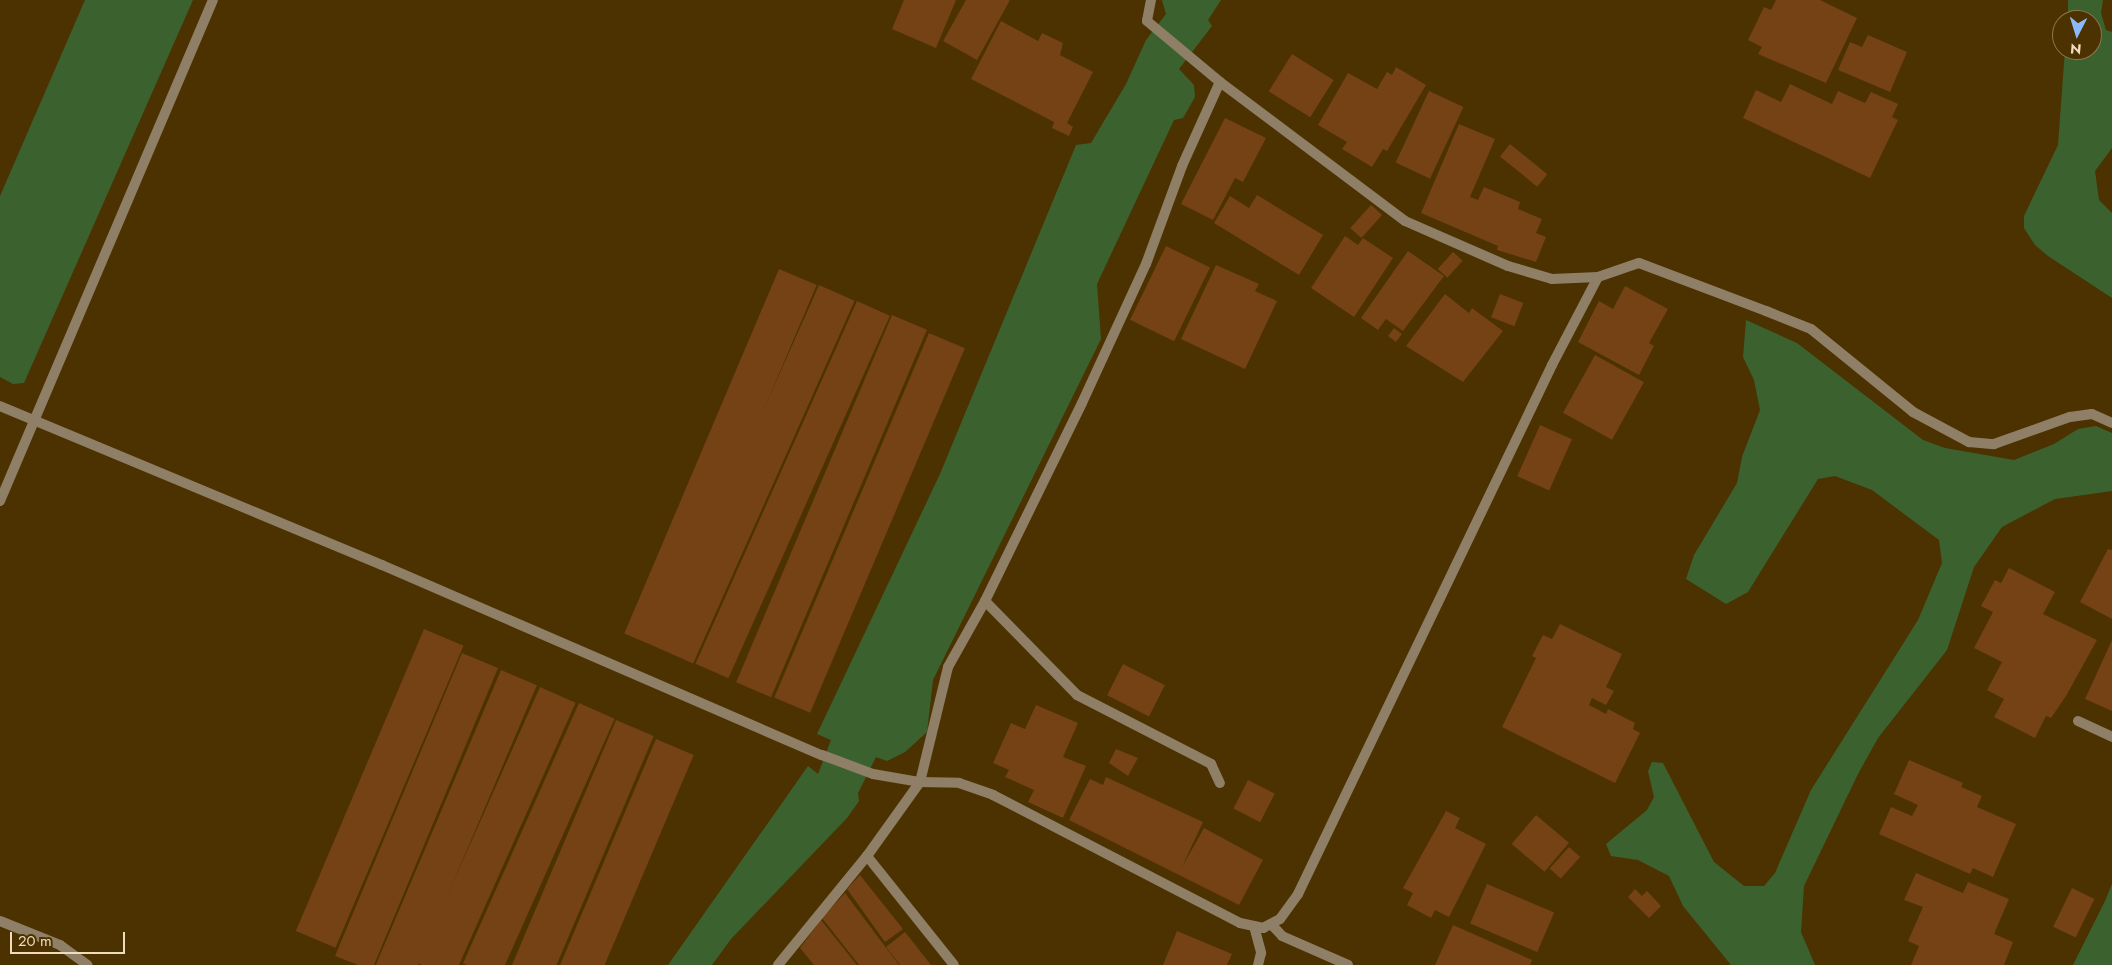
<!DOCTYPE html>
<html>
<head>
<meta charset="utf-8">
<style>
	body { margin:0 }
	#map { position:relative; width:2112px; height:965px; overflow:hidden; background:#4b3200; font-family:Jost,sans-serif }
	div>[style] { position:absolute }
	.water>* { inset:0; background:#3b622e }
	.building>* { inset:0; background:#744214; transform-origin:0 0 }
	.lane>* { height:10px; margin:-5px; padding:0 5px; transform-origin:5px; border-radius:5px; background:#8f7f66 }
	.street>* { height:10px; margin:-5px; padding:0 5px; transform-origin:5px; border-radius:5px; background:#8f7f66 }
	span { translate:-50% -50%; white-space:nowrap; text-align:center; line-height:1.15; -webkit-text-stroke:4px #4b3200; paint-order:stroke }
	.north { position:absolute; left:2052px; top:10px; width:50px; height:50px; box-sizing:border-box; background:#4b3200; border:1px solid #8d764c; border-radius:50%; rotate:185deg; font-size:14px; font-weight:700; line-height:20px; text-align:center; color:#efdbbe }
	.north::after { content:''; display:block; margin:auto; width:18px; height:22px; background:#8cb9fc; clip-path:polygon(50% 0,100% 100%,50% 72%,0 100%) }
	.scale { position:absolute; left:10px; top:932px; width:115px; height:22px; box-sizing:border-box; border:2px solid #efdbbe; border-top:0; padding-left:6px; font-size:15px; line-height:18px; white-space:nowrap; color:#efdbbe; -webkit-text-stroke:4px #4b3200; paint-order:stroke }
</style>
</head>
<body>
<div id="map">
	<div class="water">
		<i style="clip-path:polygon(85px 0,193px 0,24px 383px,13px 384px,0 377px,0 196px)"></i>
		<i style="clip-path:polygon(1162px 0,1221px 0,1208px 20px,1212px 26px,1179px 69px,1194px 85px,1195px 97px,1183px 118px,1174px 120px,1097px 284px,1101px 339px,933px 680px,927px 732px,905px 752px,887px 761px,876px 757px,858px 793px,859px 801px,847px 818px,731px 939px,712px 965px,668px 965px,808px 766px,818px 774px,831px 740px,817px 734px,940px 474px,1076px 145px,1091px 143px,1126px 84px,1146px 40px,1166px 14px)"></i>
		<i style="clip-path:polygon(2068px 0,2103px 0,2101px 13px,2106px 30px,2112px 32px,2112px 148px,2095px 171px,2099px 200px,2112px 213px,2112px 298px,2048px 256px,2035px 245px,2024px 228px,2024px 216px,2058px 145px,2065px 50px,2092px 50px,2092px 20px,2068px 20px)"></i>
		<i style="clip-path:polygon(1746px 320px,1797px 343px,1923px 440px,1945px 448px,2014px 460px,2054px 444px,2078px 429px,2096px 426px,2112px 433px,2112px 491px,2055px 499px,2002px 527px,1974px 567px,1947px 650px,1878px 738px,1858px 774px,1804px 886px,1801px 932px,1815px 965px,1731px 965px,1683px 906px,1669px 876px,1638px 860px,1611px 856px,1606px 844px,1647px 810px,1654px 797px,1648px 771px,1652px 762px,1663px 763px,1714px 862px,1744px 886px,1764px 886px,1775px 873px,1811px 790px,1918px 620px,1942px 563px,1939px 540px,1872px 490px,1835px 476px,1818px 479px,1748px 592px,1726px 604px,1686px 579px,1694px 555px,1737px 483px,1742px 457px,1760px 410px,1754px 380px,1743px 357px)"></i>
		<i style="clip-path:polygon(2112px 884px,2112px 965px,2073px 965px,2105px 901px)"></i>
	</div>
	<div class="building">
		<i style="clip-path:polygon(904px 0,956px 0,936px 48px,892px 29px)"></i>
		<i style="clip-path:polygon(966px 0,1010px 0,977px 60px,943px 41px)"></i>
		<i style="clip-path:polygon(1776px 0,1820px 0,1857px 18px,1826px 83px,1758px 54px,1762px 47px,1748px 40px,1764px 7px,1771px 10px)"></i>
		<i style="clip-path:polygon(1001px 21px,1038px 41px,1042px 33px,1063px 43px,1060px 55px,1093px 72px,1067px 123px,1073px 127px,1069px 136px,1052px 128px,1054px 122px,971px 79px)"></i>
		<i style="clip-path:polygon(1868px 35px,1907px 52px,1890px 92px,1838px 70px,1850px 42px,1862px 47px)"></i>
		<i style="left:1292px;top:54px;width:49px;height:44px;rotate:32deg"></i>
		<i style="clip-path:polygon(1396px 67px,1426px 85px,1387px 151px,1383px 149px,1372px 167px,1342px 149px,1347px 142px,1318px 125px,1348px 73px,1377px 89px,1387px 72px,1392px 75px)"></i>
		<i style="clip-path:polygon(1790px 84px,1832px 104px,1838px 91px,1865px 103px,1871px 92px,1898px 104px,1892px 117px,1898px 120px,1870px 178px,1743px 118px,1756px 90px,1781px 102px)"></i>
		<i style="left:1429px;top:91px;width:38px;height:79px;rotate:25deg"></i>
		<i style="clip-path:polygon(1225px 118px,1266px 138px,1243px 182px,1235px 178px,1213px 220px,1181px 204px)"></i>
		<i style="clip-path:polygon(1459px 124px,1495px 139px,1470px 197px,1478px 200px,1484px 187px,1520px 202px,1518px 209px,1542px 219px,1536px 233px,1546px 237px,1536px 262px,1497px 250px,1498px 246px,1421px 213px)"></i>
		<i style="left:1510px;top:144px;width:48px;height:16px;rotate:39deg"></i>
		<i style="clip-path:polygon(1257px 195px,1323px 235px,1299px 275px,1214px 223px,1230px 196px,1249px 208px)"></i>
		<i style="left:1371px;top:205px;width:15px;height:31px;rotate:42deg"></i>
		<i style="clip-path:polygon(1345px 236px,1358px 245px,1363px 238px,1393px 258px,1354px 317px,1311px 288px)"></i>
		<i style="left:1166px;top:246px;width:49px;height:82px;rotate:26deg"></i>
		<i style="clip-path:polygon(1408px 251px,1444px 276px,1403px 331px,1386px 319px,1378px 330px,1361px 318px)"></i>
		<i style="left:1453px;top:252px;width:13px;height:23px;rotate:42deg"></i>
		<i style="clip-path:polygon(1216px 265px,1259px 284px,1255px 291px,1277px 301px,1245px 369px,1181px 339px)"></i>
		<i style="left:779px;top:269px;width:41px;height:396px;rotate:23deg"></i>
		<i style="left:819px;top:285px;width:39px;height:397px;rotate:24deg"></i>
		<i style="clip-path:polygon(1625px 286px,1668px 309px,1649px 343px,1654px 346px,1639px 375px,1578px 342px,1599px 301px,1613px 309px)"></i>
		<i style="clip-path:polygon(1445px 294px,1469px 313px,1472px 308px,1503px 331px,1463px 382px,1406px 346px)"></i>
		<i style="left:1500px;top:294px;width:25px;height:25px;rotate:21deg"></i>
		<i style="left:857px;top:301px;width:36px;height:397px;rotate:24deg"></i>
		<i style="left:892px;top:315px;width:38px;height:399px;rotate:23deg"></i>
		<i style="left:1394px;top:328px;width:10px;height:10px;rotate:37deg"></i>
		<i style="left:929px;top:333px;width:39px;height:396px;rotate:23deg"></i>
		<i style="left:1595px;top:355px;width:56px;height:66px;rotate:29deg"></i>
		<i style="left:1540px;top:425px;width:35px;height:56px;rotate:24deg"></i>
		<i style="clip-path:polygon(2108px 549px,2112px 550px,2112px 619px,2080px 602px)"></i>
		<i style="clip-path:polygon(2009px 568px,2055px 592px,2043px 614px,2097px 640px,2066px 696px,2051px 718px,2046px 716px,2035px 738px,1994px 717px,2004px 699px,1987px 690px,2002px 662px,1974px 648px,1993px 612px,1981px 606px,1995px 580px,2001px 583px)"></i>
		<i style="clip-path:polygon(1560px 624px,1622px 654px,1606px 687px,1614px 691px,1606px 705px,1592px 698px,1589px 705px,1606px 714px,1608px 709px,1635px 723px,1633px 729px,1640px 733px,1615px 783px,1502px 727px,1536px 658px,1532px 656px,1543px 635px,1552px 639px)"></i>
		<i style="left:424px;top:629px;width:43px;height:328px;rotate:23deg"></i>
		<i style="clip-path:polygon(2112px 640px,2112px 711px,2085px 699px)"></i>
		<i style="clip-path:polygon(462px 653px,498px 668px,374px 965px,358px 965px,335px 956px)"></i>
		<i style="left:1123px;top:664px;width:47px;height:35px;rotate:27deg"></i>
		<i style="left:501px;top:670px;width:39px;height:321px;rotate:23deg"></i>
		<i style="left:540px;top:687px;width:39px;height:302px;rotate:24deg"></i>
		<i style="left:579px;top:703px;width:39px;height:285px;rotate:24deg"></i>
		<i style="clip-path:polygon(1036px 705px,1078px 723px,1063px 757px,1086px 766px,1063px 818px,1028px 802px,1034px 790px,1005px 777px,1009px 770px,993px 763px,1011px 723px,1025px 729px)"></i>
		<i style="left:616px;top:720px;width:41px;height:266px;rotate:23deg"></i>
		<i style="left:656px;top:739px;width:41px;height:246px;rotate:23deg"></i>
		<i style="clip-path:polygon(1116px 749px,1138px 758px,1128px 776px,1109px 763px)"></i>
		<i style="clip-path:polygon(1909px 760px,1963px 783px,1961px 787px,1982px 796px,1977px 807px,2016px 824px,1993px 877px,1973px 868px,1970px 874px,1879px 834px,1891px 807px,1912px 816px,1918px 805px,1894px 794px)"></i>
		<i style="clip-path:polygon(1106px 777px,1203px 822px,1182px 867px,1204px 828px,1263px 860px,1239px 905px,1069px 820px,1090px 779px,1103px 785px)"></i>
		<i style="left:1248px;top:780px;width:30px;height:32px;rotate:27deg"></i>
		<i style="clip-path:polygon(1446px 811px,1460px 818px,1455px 828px,1486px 844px,1449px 917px,1435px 910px,1431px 918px,1407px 905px,1413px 893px,1403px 888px)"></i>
		<i style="left:1536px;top:815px;width:43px;height:38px;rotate:40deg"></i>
		<i style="left:1569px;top:847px;width:15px;height:29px;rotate:42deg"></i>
		<i style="clip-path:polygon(1916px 873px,1963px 893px,1968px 882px,2009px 899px,1994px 934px,2013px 942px,2004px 965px,1911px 965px,1919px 946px,1908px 941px,1923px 907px,1904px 900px)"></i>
		<i style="clip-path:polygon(860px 875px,903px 929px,885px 942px,847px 889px)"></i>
		<i style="left:1487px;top:884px;width:73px;height:43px;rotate:23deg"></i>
		<i style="left:2072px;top:888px;width:25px;height:43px;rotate:26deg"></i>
		<i style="clip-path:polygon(1635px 889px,1642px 896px,1647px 891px,1661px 906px,1649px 918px,1628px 897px)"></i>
		<i style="clip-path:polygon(845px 893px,899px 965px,859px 965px,822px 918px)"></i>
		<i style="clip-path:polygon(821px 920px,857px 965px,814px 965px,800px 948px)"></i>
		<i style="clip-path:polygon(1453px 925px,1532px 960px,1530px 965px,1435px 965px)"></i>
		<i style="clip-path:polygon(1177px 931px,1232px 954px,1227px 965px,1163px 965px)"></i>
		<i style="clip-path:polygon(905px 932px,931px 965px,900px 965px,886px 947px)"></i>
	</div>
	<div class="lane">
		<i style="left:985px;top:601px;width:132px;rotate:45.6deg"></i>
		<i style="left:1077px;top:695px;width:151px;rotate:27.2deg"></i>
		<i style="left:1211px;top:764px;width:21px;rotate:65deg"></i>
		<i style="left:2078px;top:721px;width:38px;rotate:25deg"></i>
		<i style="left:867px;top:856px;width:139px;rotate:51.4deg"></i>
		<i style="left:1271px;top:924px;width:16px;rotate:47deg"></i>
		<i style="left:1282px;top:936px;width:72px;rotate:23.7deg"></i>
		<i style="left:1254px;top:926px;width:28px;rotate:75deg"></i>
		<i style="left:1261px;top:953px;width:12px;rotate:104deg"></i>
	</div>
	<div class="street">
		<i style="left:1151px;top:0;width:21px;rotate:101deg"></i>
		<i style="left:1147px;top:21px;width:95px;rotate:39.9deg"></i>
		<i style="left:1220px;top:82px;width:231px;rotate:36.9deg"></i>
		<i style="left:1405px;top:221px;width:112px;rotate:23.6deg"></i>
		<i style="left:1508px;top:266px;width:46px;rotate:16.5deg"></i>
		<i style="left:1552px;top:279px;width:46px;rotate:-2.5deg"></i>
		<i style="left:1598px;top:277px;width:43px;rotate:-18.9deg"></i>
		<i style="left:1639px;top:263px;width:136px;rotate:20.7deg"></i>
		<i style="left:1766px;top:311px;width:48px;rotate:21.8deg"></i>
		<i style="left:1811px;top:329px;width:132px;rotate:39.1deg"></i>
		<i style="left:1913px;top:412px;width:64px;rotate:28.2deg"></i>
		<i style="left:1969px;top:442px;width:25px;rotate:5deg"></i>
		<i style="left:1994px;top:444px;width:81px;rotate:-19.6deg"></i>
		<i style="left:2070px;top:417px;width:22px;rotate:-8deg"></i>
		<i style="left:2092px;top:414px;width:22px;rotate:24deg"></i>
		<i style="left:0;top:406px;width:414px;rotate:22.6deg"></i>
		<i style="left:382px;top:565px;width:479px;rotate:23.4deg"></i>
		<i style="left:822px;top:755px;width:54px;rotate:20.4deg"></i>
		<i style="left:873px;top:774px;width:48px;rotate:9.7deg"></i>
		<i style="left:920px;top:782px;width:39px;rotate:1deg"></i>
		<i style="left:959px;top:783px;width:36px;rotate:19deg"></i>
		<i style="left:993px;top:795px;width:278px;rotate:27.4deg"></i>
		<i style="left:1240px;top:923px;width:24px;rotate:12deg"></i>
		<i style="left:1263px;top:928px;width:19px;rotate:-28deg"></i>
		<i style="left:1280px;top:919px;width:31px;rotate:-54deg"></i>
		<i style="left:1298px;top:894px;width:587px;rotate:-64.35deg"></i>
		<i style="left:1552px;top:365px;width:99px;rotate:-62.4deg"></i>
		<i style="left:0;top:501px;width:544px;rotate:-66.97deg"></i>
		<i style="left:0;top:921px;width:65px;rotate:21.8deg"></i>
		<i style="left:60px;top:945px;width:34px;rotate:36deg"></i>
		<i style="left:778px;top:965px;width:141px;rotate:-50.8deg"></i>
		<i style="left:867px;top:856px;width:91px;rotate:-54.4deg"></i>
		<i style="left:920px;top:782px;width:118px;rotate:-76.3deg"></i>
		<i style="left:948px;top:667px;width:76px;rotate:-60.7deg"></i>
		<i style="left:985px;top:601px;width:220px;rotate:-63.9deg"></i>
		<i style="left:1082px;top:403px;width:153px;rotate:-65.3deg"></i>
		<i style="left:1146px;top:264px;width:104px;rotate:-69.8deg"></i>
		<i style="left:1182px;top:166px;width:92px;rotate:-65.7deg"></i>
	</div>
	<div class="north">N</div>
	<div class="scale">20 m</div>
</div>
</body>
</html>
